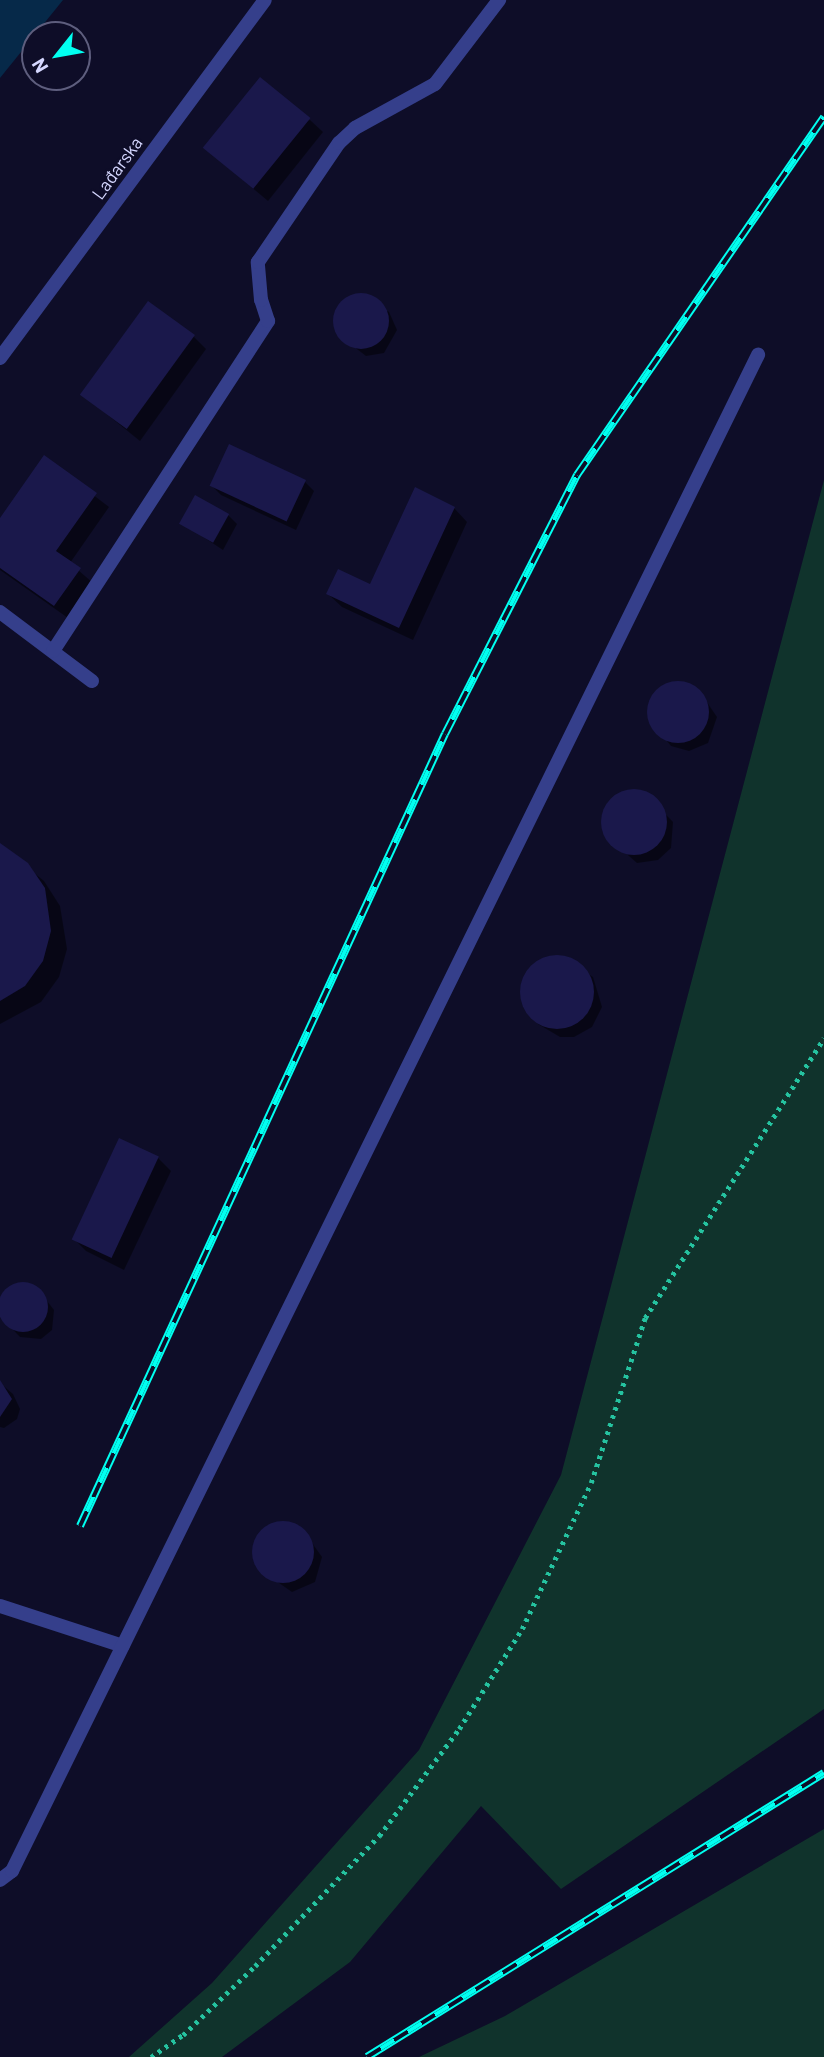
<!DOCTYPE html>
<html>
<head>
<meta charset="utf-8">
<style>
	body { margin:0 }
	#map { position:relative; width:824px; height:2057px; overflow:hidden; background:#0e0d28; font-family:Barlow,sans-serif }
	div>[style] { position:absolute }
	.green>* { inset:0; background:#10332c }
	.water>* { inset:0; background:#062949 }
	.shadow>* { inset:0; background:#0007 }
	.building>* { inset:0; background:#1a184b; transform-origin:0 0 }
	.round { border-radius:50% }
	.path>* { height:4.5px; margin-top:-2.25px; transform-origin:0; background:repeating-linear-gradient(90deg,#25c3a0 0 3.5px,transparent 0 8.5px) }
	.service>* { height:14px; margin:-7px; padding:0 7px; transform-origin:7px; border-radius:7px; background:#353f8b }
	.minor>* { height:14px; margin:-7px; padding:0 7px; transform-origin:7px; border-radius:7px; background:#353f8b }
	.rail>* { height:8px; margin-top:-4px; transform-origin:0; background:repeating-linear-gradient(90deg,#0e0d28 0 16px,#01fff0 0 32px); box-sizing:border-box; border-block:2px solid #01fff0 }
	span { translate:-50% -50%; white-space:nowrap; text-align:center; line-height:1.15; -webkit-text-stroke:5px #0e0d28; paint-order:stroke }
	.street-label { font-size:18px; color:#d5d7ff }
	.north { position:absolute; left:21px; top:21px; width:70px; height:70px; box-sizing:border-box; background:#0e0d28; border:2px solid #5e5e7e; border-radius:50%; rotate:239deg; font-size:19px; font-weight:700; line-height:28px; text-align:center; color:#d5d7ff }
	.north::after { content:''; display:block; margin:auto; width:24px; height:32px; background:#01fff0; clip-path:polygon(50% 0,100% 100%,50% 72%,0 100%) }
</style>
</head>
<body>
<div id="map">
	<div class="green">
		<i style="clip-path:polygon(824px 480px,824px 1709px,561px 1889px,481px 1806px,350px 1962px,222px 2057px,129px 2057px,212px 1983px,419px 1750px,561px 1475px)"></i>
		<i style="clip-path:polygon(824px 1829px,824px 2057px,419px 2057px,505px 2016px)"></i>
	</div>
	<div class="water">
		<i style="clip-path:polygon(0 0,63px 0,0 78px)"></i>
	</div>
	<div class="shadow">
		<i style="clip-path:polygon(310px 120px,323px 132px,268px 201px,205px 148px)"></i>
		<i style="clip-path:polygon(366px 295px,389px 312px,397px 330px,384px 353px,366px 356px,340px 336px,335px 316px,348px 298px)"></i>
		<i style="clip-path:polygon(193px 336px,206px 349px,140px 441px,83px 395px)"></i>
		<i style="clip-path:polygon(45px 458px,109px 507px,70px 563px,93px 583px,68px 618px,0 570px,0 521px)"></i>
		<i style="clip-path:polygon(305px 482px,314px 491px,296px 530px,221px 495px,212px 486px)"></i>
		<i style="clip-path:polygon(415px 490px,454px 508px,467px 522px,413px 640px,342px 607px,328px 594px,371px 586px)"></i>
		<i style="clip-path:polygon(228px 515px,237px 524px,223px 550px,182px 523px)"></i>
		<i style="clip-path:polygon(669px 684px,695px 689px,704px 698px,717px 717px,708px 743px,689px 751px,671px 746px,650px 720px,653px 697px)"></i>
		<i style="clip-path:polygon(621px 793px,645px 793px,673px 822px,671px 848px,658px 860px,637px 863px,605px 835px,605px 810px)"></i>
		<i style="clip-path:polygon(0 845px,44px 881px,60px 906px,67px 949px,59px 977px,41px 1002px,0 1024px)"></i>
		<i style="clip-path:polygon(559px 957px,593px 977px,602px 1007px,592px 1027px,574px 1037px,560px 1037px,538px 1024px,529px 1014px,521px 994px,523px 981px,535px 964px)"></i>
		<i style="clip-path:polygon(158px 1158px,171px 1171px,124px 1270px,86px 1251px,73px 1238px)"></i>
		<i style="clip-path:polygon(17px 1284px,37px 1288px,54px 1310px,52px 1330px,41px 1339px,20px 1337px,1px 1317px,1px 1297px)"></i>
		<i style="clip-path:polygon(0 1383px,13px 1394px,20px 1409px,17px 1419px,4px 1428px,0 1427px)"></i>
		<i style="clip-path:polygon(271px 1525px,298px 1526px,307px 1536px,322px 1557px,315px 1582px,292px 1592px,259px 1569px,254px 1557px,261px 1532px)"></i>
	</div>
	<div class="building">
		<i style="left:260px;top:77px;width:65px;height:91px;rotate:39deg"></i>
		<i class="round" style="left:333px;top:293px;width:56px;height:56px"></i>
		<i style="left:148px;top:301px;width:58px;height:116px;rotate:36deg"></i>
		<i style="left:229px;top:444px;width:85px;height:46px;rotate:25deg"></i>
		<i style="clip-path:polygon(44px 455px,97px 493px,56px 551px,81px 568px,54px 606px,0 568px,0 518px)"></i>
		<i style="clip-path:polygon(415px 487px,455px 507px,399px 628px,326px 594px,338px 569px,370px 584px)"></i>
		<i style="left:195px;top:495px;width:39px;height:33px;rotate:29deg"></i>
		<i class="round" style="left:647px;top:681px;width:62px;height:62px"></i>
		<i class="round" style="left:601px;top:789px;width:66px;height:66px"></i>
		<i style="clip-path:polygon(0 843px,28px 863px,45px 888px,51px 931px,43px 961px,25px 986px,0 1001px)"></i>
		<i class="round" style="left:520px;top:955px;width:74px;height:74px"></i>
		<i style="left:119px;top:1138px;width:44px;height:112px;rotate:25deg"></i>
		<i class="round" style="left:-2px;top:1282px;width:50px;height:50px"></i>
		<i style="clip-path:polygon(0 1380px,12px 1399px,0 1417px)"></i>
		<i class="round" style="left:252px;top:1521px;width:62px;height:62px"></i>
	</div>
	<div class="path">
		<i style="left:151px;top:2057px;width:39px;rotate:-35deg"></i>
		<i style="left:183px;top:2035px;width:100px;rotate:-43.8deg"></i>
		<i style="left:255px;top:1966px;width:180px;rotate:-46.4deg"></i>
		<i style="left:379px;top:1836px;width:134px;rotate:-53.2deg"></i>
		<i style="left:459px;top:1729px;width:118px;rotate:-57.8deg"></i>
		<i style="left:522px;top:1629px;width:161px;rotate:-64.7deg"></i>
		<i style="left:591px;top:1483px;width:174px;rotate:-71.9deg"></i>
		<i style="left:645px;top:1318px;width:332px;rotate:-57.4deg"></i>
	</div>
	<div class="service">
		<i style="left:0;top:612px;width:115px;rotate:36.9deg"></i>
		<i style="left:53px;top:651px;width:394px;rotate:-56.9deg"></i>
		<i style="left:268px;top:321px;width:22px;rotate:-108deg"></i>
		<i style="left:261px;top:300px;width:38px;rotate:-95deg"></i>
		<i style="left:258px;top:262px;width:144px;rotate:-55.8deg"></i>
		<i style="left:339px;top:143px;width:22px;rotate:-43deg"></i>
		<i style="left:355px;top:128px;width:91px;rotate:-28.8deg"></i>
		<i style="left:435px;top:84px;width:106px;rotate:-52.7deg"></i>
		<i style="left:0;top:1606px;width:129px;rotate:18deg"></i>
		<i style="left:0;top:1880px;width:15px;rotate:-37deg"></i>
		<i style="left:12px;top:1871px;width:1690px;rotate:-63.8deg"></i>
	</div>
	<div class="minor">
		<i style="left:0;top:358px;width:445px;rotate:-53.5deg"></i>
	</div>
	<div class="rail">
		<i style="left:80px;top:1526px;width:872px;rotate:-65.26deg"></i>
		<i style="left:445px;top:734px;width:291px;rotate:-63deg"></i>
		<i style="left:577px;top:475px;width:435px;rotate:-55.4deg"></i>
		<i style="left:367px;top:2057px;width:538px;rotate:-31.86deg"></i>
	</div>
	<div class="street-label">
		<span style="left:117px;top:168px;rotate:-54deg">Lađarska</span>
	</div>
	<div class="north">N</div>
</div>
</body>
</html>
